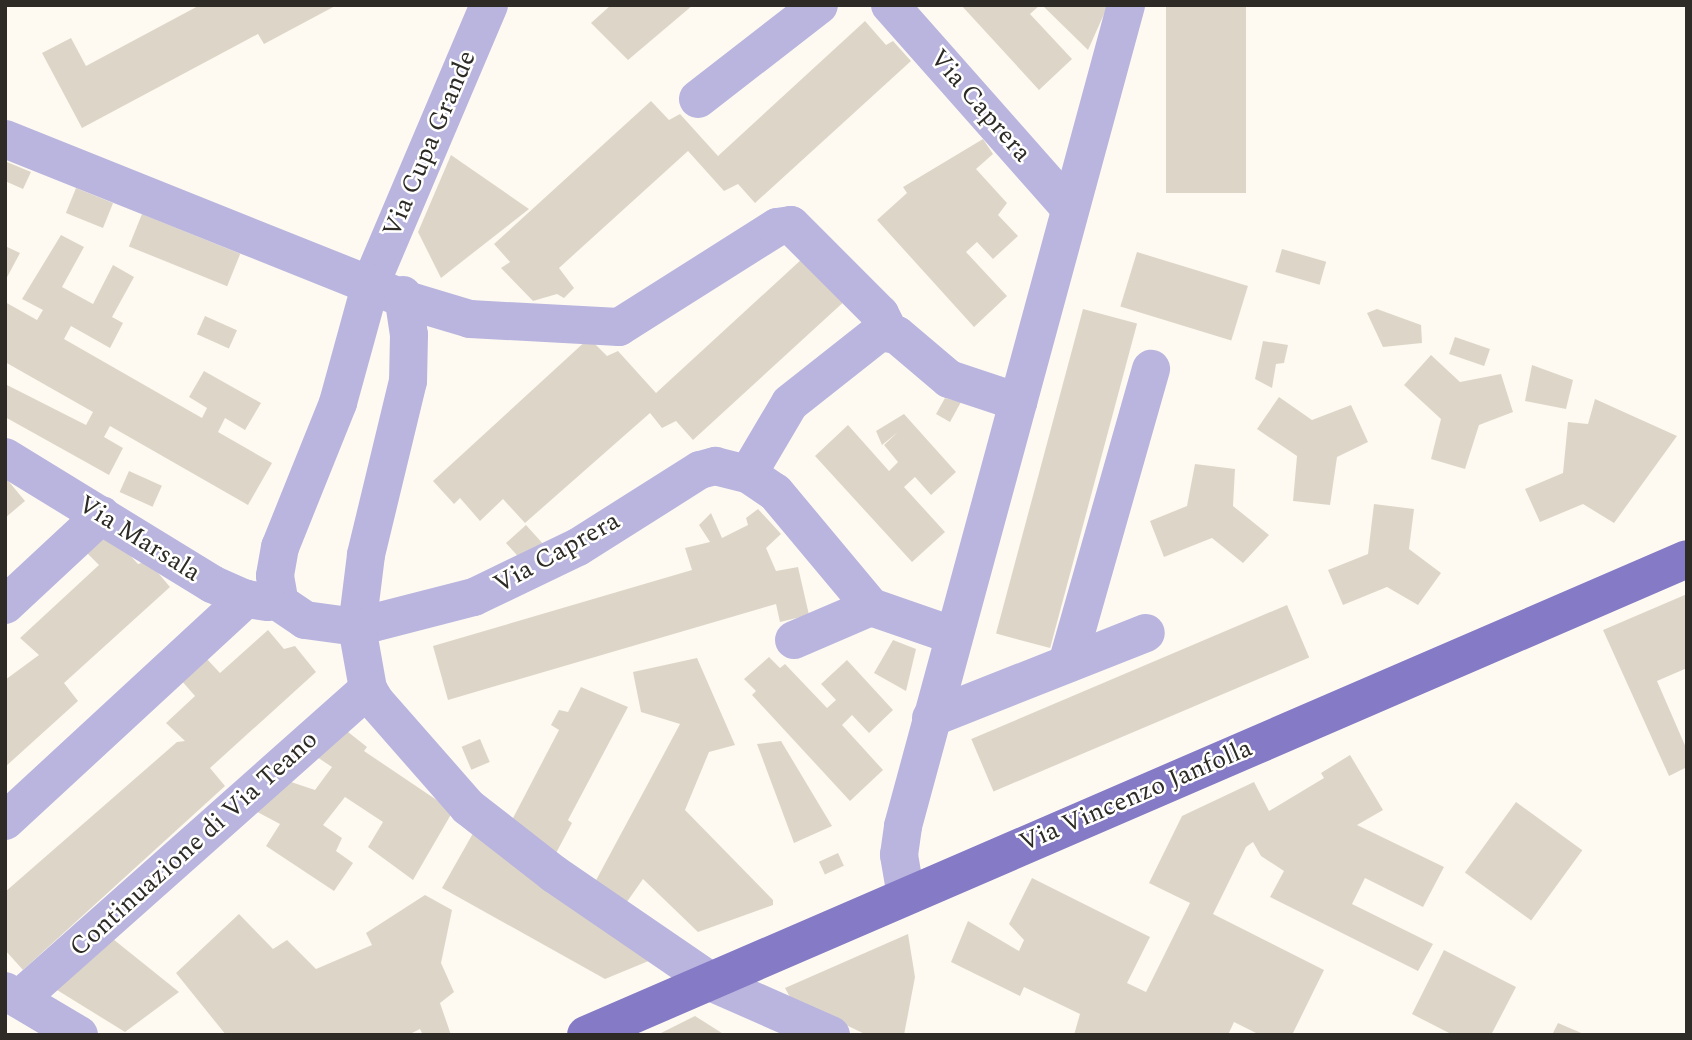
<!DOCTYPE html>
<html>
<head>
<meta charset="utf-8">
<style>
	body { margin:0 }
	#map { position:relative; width:1692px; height:1040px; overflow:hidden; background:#fefaf1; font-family:Spectral,serif }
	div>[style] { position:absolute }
	.building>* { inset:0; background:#ddd6c8; transform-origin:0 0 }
	.minor>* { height:38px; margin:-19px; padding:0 19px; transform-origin:19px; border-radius:19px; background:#b9b5df }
	.major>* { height:38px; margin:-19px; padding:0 19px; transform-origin:19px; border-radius:19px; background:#847ac5 }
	span { translate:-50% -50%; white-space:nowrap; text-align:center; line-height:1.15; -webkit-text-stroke:5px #fff; paint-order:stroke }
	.street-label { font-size:26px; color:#2e2b26 }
	.frame { position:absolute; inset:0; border:7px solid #2e2b26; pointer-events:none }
</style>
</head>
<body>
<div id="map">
	<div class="building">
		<i style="clip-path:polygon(200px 5px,337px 5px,264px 44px,258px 34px,82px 128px,42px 53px,71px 38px,86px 66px)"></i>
		<i style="clip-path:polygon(611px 5px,693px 5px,628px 60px,591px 23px)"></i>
		<i style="clip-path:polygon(961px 5px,1040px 5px,1030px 14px,1072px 59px,1039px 90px)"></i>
		<i style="clip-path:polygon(1042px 5px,1108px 5px,1088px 50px)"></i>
		<i style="left:1166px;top:5px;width:80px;height:188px"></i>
		<i style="clip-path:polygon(865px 21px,886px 45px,893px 41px,911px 61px,755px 203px,738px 184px,724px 191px,688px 151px,559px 268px,574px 288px,564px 298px,557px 294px,533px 301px,501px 268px,510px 262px,494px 244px,651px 101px,669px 120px,680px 114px,718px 156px)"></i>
		<i style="clip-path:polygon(983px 139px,993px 154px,976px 169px,1007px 203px,998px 215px,1018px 236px,993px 259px,977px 242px,966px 252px,1007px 296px,974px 327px,877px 220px,907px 193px,903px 187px)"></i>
		<i style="clip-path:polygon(451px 155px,529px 209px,441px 278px,418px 232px)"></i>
		<i style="clip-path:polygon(7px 162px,31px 172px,23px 189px,5px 181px)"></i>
		<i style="left:76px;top:188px;width:40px;height:27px;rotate:22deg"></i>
		<i style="left:142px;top:214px;width:106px;height:35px;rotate:22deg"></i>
		<i style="clip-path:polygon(61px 235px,84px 247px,62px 287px,93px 304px,113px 265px,134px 277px,112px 317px,123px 323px,110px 348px,71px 326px,64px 339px,202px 418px,207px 408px,189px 397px,204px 371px,261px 403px,245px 430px,225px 418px,218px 432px,272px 463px,248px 505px,110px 426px,104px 437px,123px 448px,109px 475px,5px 417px,5px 384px,86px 425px,93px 412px,5px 362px,5px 302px,37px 320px,43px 310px,22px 299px)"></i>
		<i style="clip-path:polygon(5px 246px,20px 253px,5px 281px)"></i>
		<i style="left:1282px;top:249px;width:46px;height:24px;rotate:16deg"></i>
		<i style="left:1137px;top:252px;width:116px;height:57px;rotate:17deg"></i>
		<i style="clip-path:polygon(803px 258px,848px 298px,693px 440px,676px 421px,662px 428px,650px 413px,525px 523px,503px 499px,480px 521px,460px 498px,454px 504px,433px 481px,589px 338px,607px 356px,618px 351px,656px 393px)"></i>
		<i style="left:1083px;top:309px;width:56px;height:336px;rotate:15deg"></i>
		<i style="clip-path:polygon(1377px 309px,1421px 325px,1422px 343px,1383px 347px,1367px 313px)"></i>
		<i style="left:205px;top:316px;width:35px;height:20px;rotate:24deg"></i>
		<i style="left:1455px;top:337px;width:37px;height:18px;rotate:19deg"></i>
		<i style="clip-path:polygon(1263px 341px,1288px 345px,1284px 363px,1276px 364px,1272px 388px,1255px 379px)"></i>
		<i style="clip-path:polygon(1431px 355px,1460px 382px,1501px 374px,1513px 412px,1479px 425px,1465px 469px,1431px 459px,1441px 419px,1404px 385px)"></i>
		<i style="clip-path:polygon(1532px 365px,1573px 380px,1566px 409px,1525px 401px)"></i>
		<i style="clip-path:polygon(1279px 397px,1312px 420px,1351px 405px,1368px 442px,1337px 457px,1330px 505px,1293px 501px,1297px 456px,1257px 429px)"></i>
		<i style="clip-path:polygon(945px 398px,961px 402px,950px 422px,936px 414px)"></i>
		<i style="clip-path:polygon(1595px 399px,1677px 436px,1614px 523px,1583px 504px,1540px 522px,1525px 489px,1563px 473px,1568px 422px,1588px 424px)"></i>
		<i style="clip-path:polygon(904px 414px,956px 472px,931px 495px,915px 477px,904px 487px,945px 532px,912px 562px,815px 456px,848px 425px,889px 471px,898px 462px,884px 445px,898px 432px,882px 445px,876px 431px)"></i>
		<i style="clip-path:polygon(1195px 464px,1235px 469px,1233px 506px,1269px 535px,1243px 563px,1212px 538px,1164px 557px,1150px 521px,1187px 506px)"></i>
		<i style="left:129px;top:471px;width:36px;height:23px;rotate:24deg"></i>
		<i style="clip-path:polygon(5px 477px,25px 501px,5px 518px)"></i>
		<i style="clip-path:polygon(1374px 504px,1414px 509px,1409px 549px,1441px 573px,1418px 605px,1387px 587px,1343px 605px,1328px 570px,1368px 554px)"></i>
		<i style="clip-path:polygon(758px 509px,781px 534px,766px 548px,776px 571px,798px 567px,809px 615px,780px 622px,776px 604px,448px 700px,433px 646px,692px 570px,685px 548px,710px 542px,699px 525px,711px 513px,722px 538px,748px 525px,746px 518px)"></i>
		<i style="left:526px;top:525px;width:30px;height:27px;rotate:48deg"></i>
		<i style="clip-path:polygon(110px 534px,138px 564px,148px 561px,170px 587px,64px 683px,78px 701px,5px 767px,5px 680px,39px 655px,20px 638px,99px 565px,80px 546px)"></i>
		<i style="clip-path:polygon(1687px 594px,1687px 668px,1657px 681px,1687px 750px,1687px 767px,1669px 776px,1603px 630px)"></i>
		<i style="left:1287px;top:605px;width:57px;height:343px;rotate:67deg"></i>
		<i style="clip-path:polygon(268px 630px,284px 649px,295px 646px,316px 672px,210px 768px,225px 786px,23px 970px,5px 950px,5px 892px,177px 742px,185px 741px,166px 723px,195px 696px,181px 680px,205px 657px,220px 673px)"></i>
		<i style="clip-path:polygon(893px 640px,916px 649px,906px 691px,874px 673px)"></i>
		<i style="clip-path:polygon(769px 657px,780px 668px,785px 664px,827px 708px,836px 700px,821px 684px,847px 660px,893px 710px,869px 733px,852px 715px,842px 725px,883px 770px,850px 801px,752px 695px,756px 691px,744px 679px)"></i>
		<i style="clip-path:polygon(697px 658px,735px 745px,709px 752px,685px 810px,773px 900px,773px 905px,698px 932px,643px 879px,624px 906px,594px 884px,680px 724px,641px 712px,633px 672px)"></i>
		<i style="clip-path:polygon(581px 687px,628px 707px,568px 820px,572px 823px,555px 855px,512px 820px,559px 730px,551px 725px,559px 710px,568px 712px)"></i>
		<i style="clip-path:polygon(343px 728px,367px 747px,364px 751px,453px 811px,413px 880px,368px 847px,383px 822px,345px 797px,323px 825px,342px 838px,336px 851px,353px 863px,334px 891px,266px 846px,280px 824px,250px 808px,285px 780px,315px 790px,332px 767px,317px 757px)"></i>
		<i style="left:480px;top:739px;width:25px;height:20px;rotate:67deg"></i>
		<i style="clip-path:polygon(781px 741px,832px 826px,794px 843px,757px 744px)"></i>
		<i style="clip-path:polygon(1350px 755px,1383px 810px,1357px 825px,1444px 867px,1423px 907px,1365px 878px,1352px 904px,1433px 944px,1418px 971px,1270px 897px,1284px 871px,1261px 856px,1253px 842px,1246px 847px,1213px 914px,1324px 970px,1292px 1035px,1260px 1035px,1234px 1022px,1228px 1035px,1074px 1035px,1080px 1014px,1024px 987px,1020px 996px,951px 962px,968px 921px,1019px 951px,1024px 940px,1009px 924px,1032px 878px,1150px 937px,1127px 983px,1146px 992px,1190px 903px,1149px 883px,1182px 816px,1254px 782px,1269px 811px,1324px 778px,1321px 773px)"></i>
		<i style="left:1516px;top:802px;width:82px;height:87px;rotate:36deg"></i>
		<i style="clip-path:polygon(476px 828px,651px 960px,605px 979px,442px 888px)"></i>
		<i style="left:838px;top:853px;width:14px;height:21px;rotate:65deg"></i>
		<i style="clip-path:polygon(425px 895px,452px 910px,441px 963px,454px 992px,440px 1003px,451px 1035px,423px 1035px,420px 1029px,408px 1035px,226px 1035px,176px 973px,239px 914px,273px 949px,287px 940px,316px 969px,372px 945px,366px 933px)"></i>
		<i style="clip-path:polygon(908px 934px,915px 977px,904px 1035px,867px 1035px,791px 999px,785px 988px)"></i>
		<i style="clip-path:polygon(113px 939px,179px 992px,125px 1032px,57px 990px)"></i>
		<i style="clip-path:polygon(1444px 950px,1516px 987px,1491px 1035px,1453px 1035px,1412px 1014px)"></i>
		<i style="clip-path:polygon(695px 1016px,725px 1035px,657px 1035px)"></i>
		<i style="clip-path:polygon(1558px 1023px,1586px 1035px,1552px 1035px)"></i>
	</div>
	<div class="minor">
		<i style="left:489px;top:5px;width:302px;rotate:113deg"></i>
		<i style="left:371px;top:283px;width:124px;rotate:105.4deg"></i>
		<i style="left:338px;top:403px;width:155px;rotate:111.9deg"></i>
		<i style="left:280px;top:547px;width:29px;rotate:100deg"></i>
		<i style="left:275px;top:576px;width:27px;rotate:80deg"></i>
		<i style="left:280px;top:603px;width:30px;rotate:34deg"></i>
		<i style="left:305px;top:620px;width:52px;rotate:7.7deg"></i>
		<i style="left:357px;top:627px;width:121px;rotate:-14.4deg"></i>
		<i style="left:474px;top:597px;width:115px;rotate:-25.7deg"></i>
		<i style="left:578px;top:547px;width:144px;rotate:-32.3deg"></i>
		<i style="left:700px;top:470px;width:16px;rotate:-15deg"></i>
		<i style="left:715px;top:466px;width:34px;rotate:14deg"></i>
		<i style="left:748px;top:474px;width:32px;rotate:34deg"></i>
		<i style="left:775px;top:492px;width:150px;rotate:50.1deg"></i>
		<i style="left:871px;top:607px;width:86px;rotate:19.1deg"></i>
		<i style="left:890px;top:5px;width:270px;rotate:48.5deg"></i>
		<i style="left:698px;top:99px;width:153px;rotate:-37.8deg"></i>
		<i style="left:5px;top:139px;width:439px;rotate:21.8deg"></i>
		<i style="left:413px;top:302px;width:59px;rotate:16.6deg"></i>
		<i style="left:470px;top:319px;width:149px;rotate:3.1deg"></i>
		<i style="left:619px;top:327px;width:187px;rotate:-32.3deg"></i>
		<i style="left:777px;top:227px;width:14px;rotate:-8deg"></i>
		<i style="left:791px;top:225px;width:126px;rotate:45deg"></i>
		<i style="left:880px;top:314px;width:18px;rotate:63deg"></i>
		<i style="left:403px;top:295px;width:40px;rotate:81.5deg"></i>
		<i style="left:409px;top:335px;width:46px;rotate:91.2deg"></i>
		<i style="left:408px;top:381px;width:179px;rotate:103.6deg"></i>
		<i style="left:366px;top:555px;width:73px;rotate:97.1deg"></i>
		<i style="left:357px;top:627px;width:63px;rotate:79.9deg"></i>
		<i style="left:368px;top:689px;width:14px;rotate:60deg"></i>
		<i style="left:375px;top:701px;width:141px;rotate:48.7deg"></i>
		<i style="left:468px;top:807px;width:109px;rotate:37.9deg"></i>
		<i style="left:554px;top:874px;width:193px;rotate:34.4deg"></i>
		<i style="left:713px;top:983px;width:129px;rotate:23.8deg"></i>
		<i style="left:5px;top:457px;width:243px;rotate:31.5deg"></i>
		<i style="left:212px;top:584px;width:37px;rotate:24deg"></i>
		<i style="left:246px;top:599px;width:22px;rotate:8deg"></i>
		<i style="left:748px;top:474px;width:82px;rotate:-59.4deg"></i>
		<i style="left:790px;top:403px;width:115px;rotate:-38.3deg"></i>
		<i style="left:880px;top:332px;width:17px;rotate:10deg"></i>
		<i style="left:897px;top:335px;width:68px;rotate:40.2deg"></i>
		<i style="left:949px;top:379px;width:73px;rotate:18.4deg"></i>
		<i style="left:5px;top:605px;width:132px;rotate:-42.9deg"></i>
		<i style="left:794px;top:640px;width:84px;rotate:-23.2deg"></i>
		<i style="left:1067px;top:664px;width:307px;rotate:-74.1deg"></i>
		<i style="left:931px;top:718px;width:231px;rotate:-21.6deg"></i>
		<i style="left:5px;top:821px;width:328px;rotate:-42.7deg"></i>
		<i style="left:906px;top:896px;width:42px;rotate:-99.7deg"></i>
		<i style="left:899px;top:855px;width:29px;rotate:-82deg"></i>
		<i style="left:903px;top:826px;width:851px;rotate:-74.8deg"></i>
		<i style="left:5px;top:991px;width:86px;rotate:30.7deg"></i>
		<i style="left:19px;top:999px;width:467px;rotate:-41.6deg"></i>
	</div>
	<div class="major">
		<i style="left:586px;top:1035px;width:1199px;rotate:-23.38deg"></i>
	</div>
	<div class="street-label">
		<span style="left:980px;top:106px;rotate:49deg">Via Caprera</span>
		<span style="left:430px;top:144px;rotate:-67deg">Via Cupa Grande</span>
		<span style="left:139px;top:539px;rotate:32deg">Via Marsala</span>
		<span style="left:557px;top:553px;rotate:-29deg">Via Caprera</span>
		<span style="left:1136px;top:796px;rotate:-23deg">Via Vincenzo Janfolla</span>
		<span style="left:194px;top:844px;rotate:-42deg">Continuazione di Via Teano</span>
	</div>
	<div class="frame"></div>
</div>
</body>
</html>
